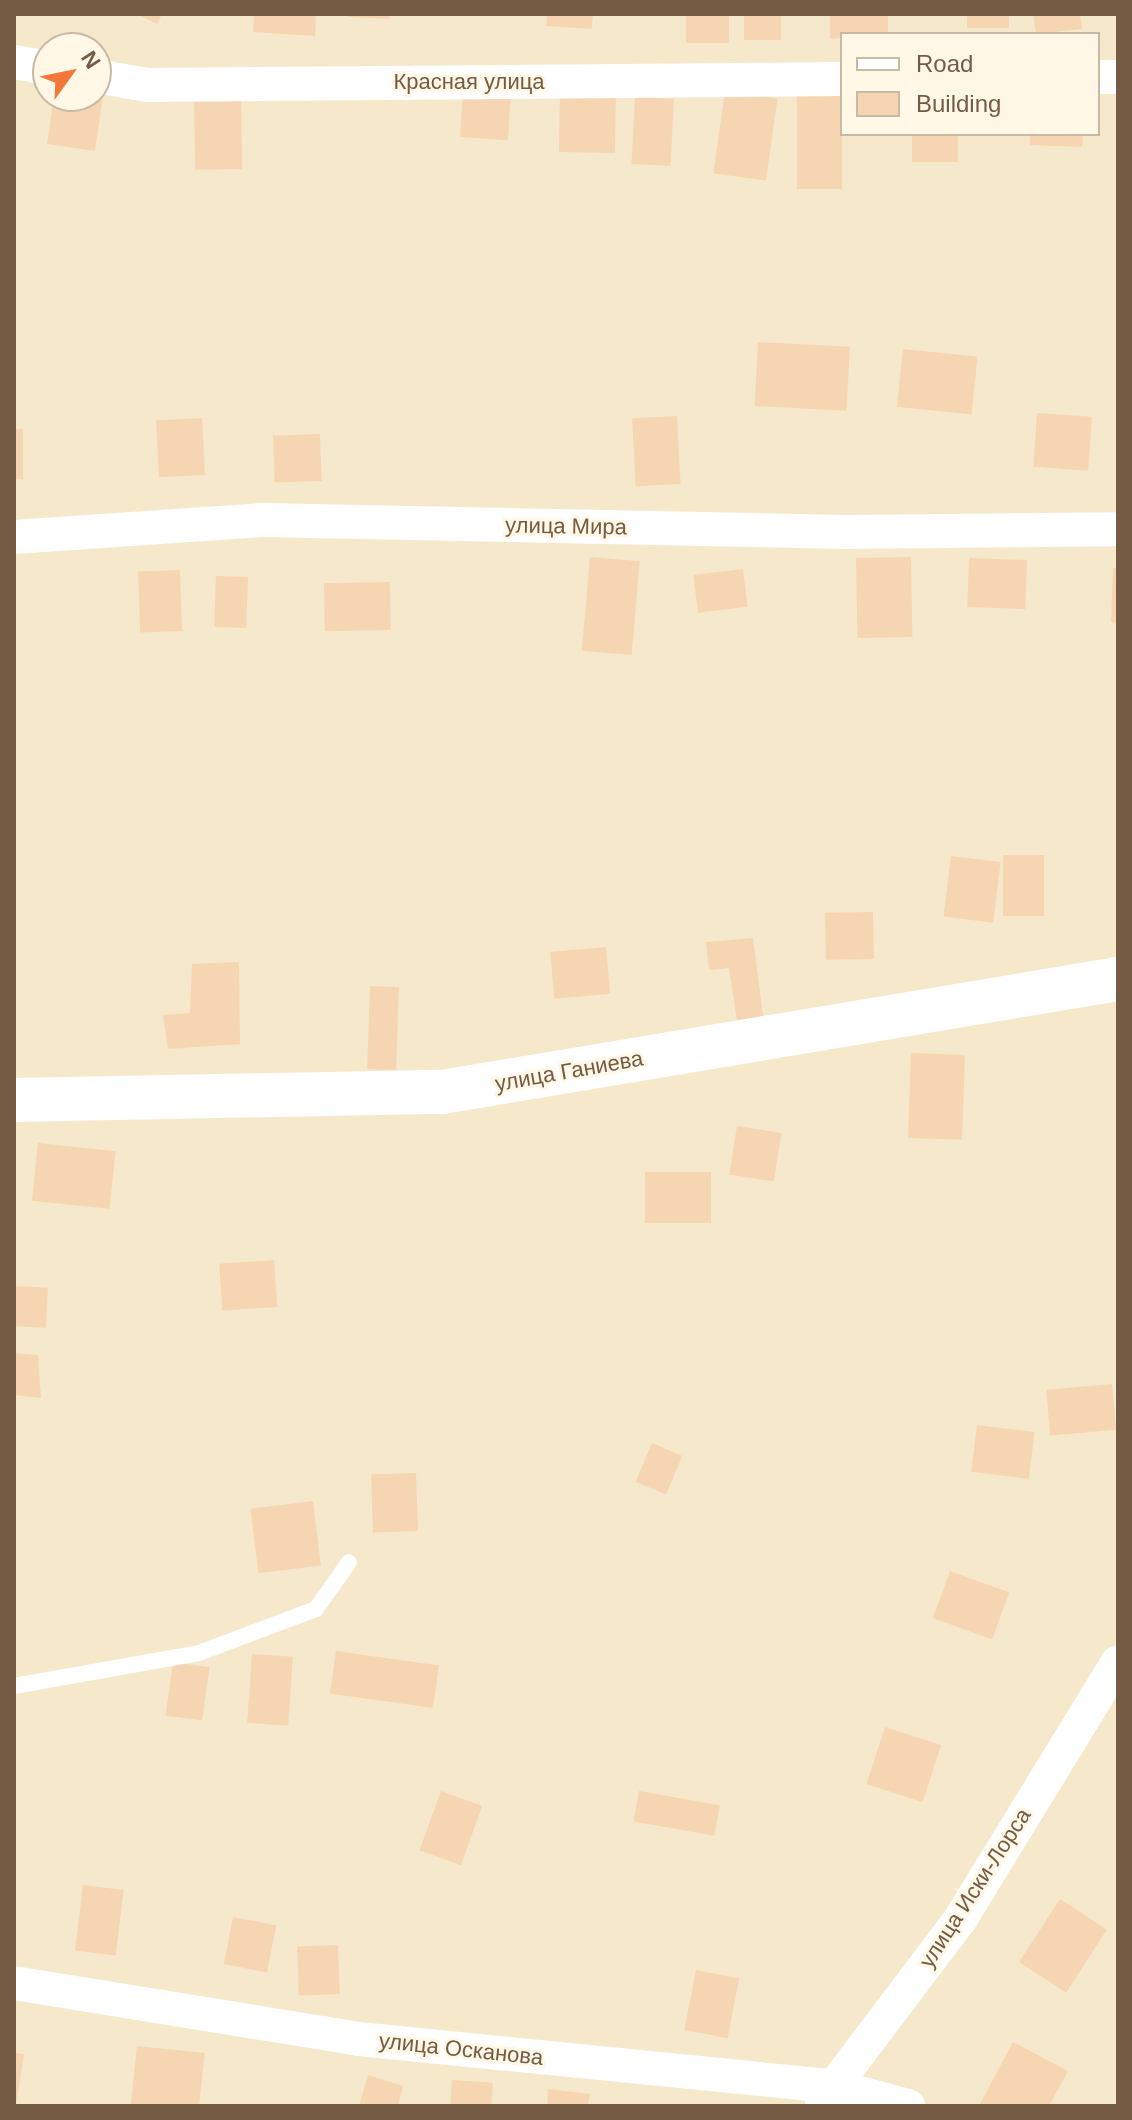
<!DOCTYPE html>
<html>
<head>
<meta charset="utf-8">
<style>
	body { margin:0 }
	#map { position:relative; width:1132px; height:2120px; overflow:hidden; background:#fef5de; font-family:Helvetica,sans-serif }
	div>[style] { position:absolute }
	.residential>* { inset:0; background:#f6e8cb }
	.building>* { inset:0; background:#f6d5b3; transform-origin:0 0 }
	.lane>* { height:16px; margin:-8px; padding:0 8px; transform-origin:8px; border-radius:8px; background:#fff }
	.street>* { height:34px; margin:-17px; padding:0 17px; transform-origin:17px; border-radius:17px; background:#fff }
	.secondary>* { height:44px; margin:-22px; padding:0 22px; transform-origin:22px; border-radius:22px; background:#fff }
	span { translate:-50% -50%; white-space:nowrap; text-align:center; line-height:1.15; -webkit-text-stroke:6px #fff8e6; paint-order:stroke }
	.street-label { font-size:22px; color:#755b44 }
	.frame { position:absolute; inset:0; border:16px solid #755b44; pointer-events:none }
	.legend { position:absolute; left:840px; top:32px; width:260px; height:104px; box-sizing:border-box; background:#fff8e6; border:2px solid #c8b9a5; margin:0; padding:10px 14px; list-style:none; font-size:24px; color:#755b44 }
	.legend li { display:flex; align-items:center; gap:16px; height:40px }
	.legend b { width:40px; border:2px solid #c8b9a5 }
	.north { position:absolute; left:32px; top:32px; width:80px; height:80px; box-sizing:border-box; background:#fff8e6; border:2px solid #c8b9a5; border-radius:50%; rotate:57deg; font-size:22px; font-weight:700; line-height:32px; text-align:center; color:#755b44 }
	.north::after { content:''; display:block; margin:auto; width:28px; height:36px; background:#f37738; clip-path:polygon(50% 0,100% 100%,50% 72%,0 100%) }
</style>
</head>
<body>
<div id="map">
	<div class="residential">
		<i style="clip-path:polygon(evenodd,14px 14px,1118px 14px,1118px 2106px,14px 2106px,14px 14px,842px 34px,1098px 34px,1098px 134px,842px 134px,842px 34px,14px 14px,48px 48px,96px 48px,96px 96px,48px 96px,48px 48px)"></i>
	</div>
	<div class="building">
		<i style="clip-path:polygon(137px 14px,162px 14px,157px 24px)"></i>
		<i style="clip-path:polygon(254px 14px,316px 14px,315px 36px,253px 32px)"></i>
		<i style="clip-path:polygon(349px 14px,389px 14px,389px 19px,348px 17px)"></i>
		<i style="clip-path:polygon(547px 14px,593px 14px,592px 29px,546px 26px)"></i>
		<i style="left:686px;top:14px;width:43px;height:29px"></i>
		<i style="left:744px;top:14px;width:37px;height:26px"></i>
		<i style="clip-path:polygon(830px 14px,888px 14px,888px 34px,830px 39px)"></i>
		<i style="left:967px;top:14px;width:42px;height:14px"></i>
		<i style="clip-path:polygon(1033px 14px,1080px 14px,1082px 29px,1036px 34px)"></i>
		<i style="clip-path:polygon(96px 87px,104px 88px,95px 151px,47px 144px,54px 96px,96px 96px)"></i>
		<i style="left:560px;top:91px;width:56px;height:61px;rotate:1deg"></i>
		<i style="left:725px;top:91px;width:53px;height:83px;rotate:8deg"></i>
		<i style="left:797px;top:92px;width:45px;height:97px"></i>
		<i style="left:463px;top:93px;width:48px;height:44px;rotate:4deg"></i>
		<i style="left:635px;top:97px;width:39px;height:67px;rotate:3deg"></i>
		<i style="left:241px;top:101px;width:68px;height:47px;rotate:89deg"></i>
		<i style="left:912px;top:134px;width:46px;height:28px"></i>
		<i style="clip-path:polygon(1030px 134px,1083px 134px,1082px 147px,1030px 145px)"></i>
		<i style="left:758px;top:342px;width:92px;height:64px;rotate:3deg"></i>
		<i style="left:903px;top:349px;width:75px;height:58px;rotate:6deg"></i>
		<i style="left:1037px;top:413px;width:55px;height:54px;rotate:4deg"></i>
		<i style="left:677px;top:416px;width:68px;height:45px;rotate:87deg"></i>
		<i style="left:202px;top:418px;width:57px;height:46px;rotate:87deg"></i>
		<i style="left:14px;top:429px;width:9px;height:50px"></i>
		<i style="left:320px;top:434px;width:47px;height:47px;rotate:88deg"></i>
		<i style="left:590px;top:557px;width:50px;height:94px;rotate:5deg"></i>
		<i style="left:911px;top:557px;width:80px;height:55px;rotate:89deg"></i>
		<i style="left:969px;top:558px;width:58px;height:49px;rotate:2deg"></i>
		<i style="clip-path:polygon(1113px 568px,1118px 568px,1118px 623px,1111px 622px)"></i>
		<i style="left:743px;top:569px;width:38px;height:50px;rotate:83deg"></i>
		<i style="left:180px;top:570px;width:61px;height:42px;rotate:88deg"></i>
		<i style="left:216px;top:576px;width:32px;height:51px;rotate:2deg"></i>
		<i style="left:390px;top:582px;width:48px;height:66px;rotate:89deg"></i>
		<i style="left:1003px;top:855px;width:41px;height:61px"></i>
		<i style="left:951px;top:856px;width:50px;height:61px;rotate:7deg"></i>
		<i style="left:873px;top:912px;width:47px;height:48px;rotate:89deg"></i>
		<i style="clip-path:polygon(753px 938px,763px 1016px,737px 1021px,729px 968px,709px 970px,706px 942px)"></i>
		<i style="left:606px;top:947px;width:47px;height:56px;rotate:85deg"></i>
		<i style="clip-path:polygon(239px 962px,240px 1044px,168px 1049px,163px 1015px,190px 1013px,192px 964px)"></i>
		<i style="left:370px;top:986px;width:29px;height:83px;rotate:2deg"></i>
		<i style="left:911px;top:1053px;width:54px;height:85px;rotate:2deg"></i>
		<i style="left:737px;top:1126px;width:45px;height:49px;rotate:9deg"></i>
		<i style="left:38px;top:1143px;width:78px;height:58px;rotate:6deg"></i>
		<i style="left:645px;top:1172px;width:66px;height:51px"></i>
		<i style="left:274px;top:1260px;width:47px;height:55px;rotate:86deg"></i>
		<i style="left:14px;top:1286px;width:34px;height:40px;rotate:3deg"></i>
		<i style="clip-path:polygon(14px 1353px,38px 1355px,41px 1398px,14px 1395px)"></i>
		<i style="left:1112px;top:1384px;width:46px;height:66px;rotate:85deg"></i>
		<i style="left:977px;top:1425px;width:58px;height:47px;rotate:7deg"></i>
		<i style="left:652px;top:1443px;width:33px;height:42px;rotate:23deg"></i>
		<i style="left:416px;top:1473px;width:58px;height:45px;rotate:88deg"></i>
		<i style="left:313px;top:1501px;width:65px;height:63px;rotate:83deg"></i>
		<i style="left:950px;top:1571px;width:63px;height:50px;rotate:20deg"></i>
		<i style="left:336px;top:1651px;width:104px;height:43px;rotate:8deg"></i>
		<i style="left:252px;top:1654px;width:41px;height:69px;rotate:4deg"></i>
		<i style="left:173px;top:1662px;width:37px;height:54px;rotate:8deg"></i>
		<i style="left:885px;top:1727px;width:59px;height:60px;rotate:18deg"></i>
		<i style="left:441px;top:1791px;width:44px;height:63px;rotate:20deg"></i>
		<i style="left:639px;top:1791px;width:82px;height:31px;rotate:10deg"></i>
		<i style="left:83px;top:1885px;width:41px;height:66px;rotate:7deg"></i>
		<i style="left:1060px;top:1899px;width:56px;height:75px;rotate:33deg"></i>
		<i style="left:233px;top:1917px;width:44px;height:48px;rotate:11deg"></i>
		<i style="left:338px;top:1945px;width:49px;height:41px;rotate:88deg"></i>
		<i style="left:696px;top:1970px;width:44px;height:61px;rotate:11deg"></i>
		<i style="clip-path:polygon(1013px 2042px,1068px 2071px,1049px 2106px,980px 2104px)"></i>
		<i style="left:137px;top:2046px;width:68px;height:60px;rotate:6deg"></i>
		<i style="clip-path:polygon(14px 2053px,24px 2054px,16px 2106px,14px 2106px)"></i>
		<i style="clip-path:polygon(368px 2075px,403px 2086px,398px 2106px,359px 2106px)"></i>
		<i style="left:452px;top:2080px;width:41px;height:26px;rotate:4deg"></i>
		<i style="clip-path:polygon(548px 2089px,590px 2094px,588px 2106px,547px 2106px)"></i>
	</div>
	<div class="lane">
		<i style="left:14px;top:1686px;width:188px;rotate:-10.1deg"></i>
		<i style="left:199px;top:1653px;width:125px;rotate:-20.6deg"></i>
		<i style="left:316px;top:1609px;width:57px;rotate:-54.9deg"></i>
	</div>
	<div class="street">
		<i style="left:14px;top:62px;width:35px;rotate:10deg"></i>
		<i style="left:96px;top:76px;width:52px;rotate:10deg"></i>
		<i style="left:147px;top:85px;width:695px;rotate:-0.49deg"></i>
		<i style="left:1098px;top:77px;width:20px"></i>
		<i style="left:14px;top:537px;width:249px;rotate:-3.9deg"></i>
		<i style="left:262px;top:520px;width:585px;rotate:1.18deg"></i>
		<i style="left:847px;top:532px;width:271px;rotate:-0.6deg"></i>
		<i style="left:14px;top:1983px;width:350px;rotate:9.2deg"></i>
		<i style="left:359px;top:2039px;width:477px;rotate:5.7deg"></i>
		<i style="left:834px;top:2086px;width:77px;rotate:15.1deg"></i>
		<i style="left:822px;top:2102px;width:231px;rotate:-52.9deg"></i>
		<i style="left:961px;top:1918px;width:300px;rotate:-58.5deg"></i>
	</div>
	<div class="secondary">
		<i style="left:14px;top:1100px;width:428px;rotate:-1.1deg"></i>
		<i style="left:442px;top:1092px;width:685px;rotate:-9.49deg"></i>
	</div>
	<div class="street-label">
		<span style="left:469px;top:82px">Красная улица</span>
		<span style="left:566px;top:526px;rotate:1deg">улица Мира</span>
		<span style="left:569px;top:1071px;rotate:-10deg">улица Ганиева</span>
		<span style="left:975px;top:1888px;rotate:-57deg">улица Иски-Лорса</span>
		<span style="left:461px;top:2049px;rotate:6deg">улица Осканова</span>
	</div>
	<div class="frame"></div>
	<ul class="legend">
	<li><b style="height:10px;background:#fff"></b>Road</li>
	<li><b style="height:22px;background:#f6d5b3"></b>Building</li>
	</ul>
	<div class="north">N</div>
</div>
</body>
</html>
